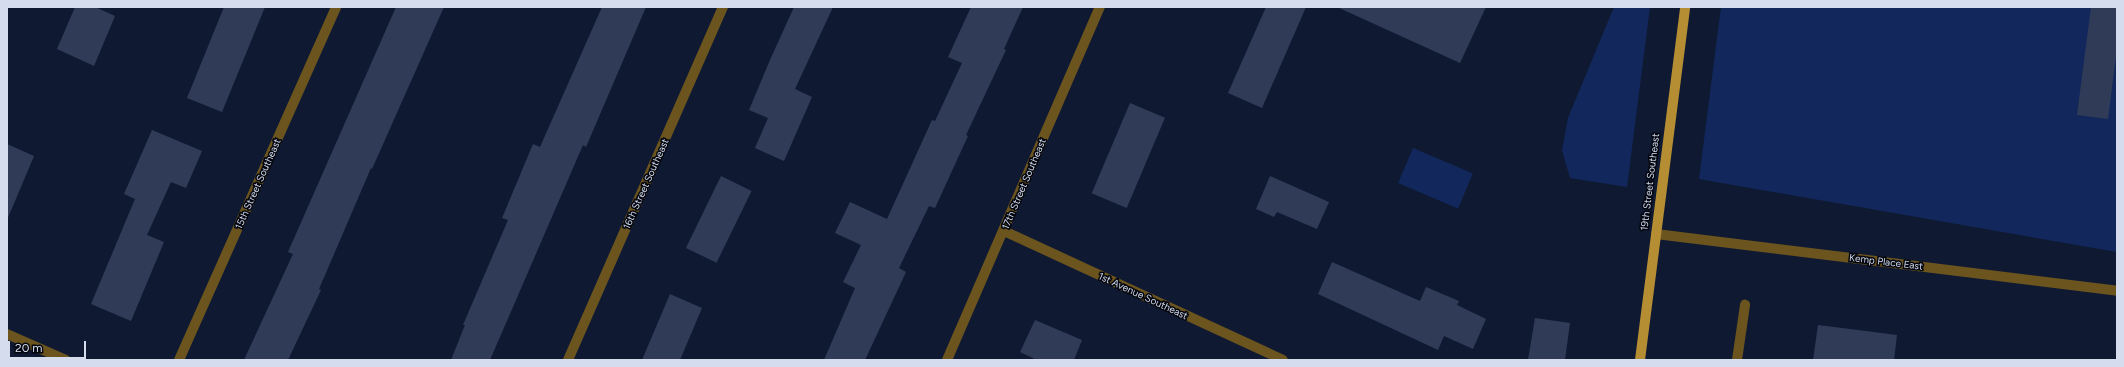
<!DOCTYPE html>
<html>
<head>
<meta charset="utf-8">
<style>
	body { margin:0 }
	#map { position:relative; width:2124px; height:367px; overflow:hidden; background:#0f1a32; font-family:Figtree,sans-serif }
	div>[style] { position:absolute }
	.green>* { inset:0; background:#12285c; transform-origin:0 0 }
	.building>* { inset:0; background:#303c57; transform-origin:0 0 }
	.minor>* { height:10px; margin:-5px; padding:0 5px; transform-origin:5px; border-radius:5px; background:#6b541e }
	.major>* { height:10px; margin:-5px; padding:0 5px; transform-origin:5px; border-radius:5px; background:#b58e34 }
	span { translate:-50% -50%; white-space:nowrap; text-align:center; line-height:1.15; -webkit-text-stroke:3px #03060f; paint-order:stroke }
	.street-label { font-size:10px; color:#d4dced }
	.frame { position:absolute; inset:0; border:8px solid #d4dced; pointer-events:none }
	.scale { position:absolute; left:8px; top:341px; width:78px; height:18px; box-sizing:border-box; border:2px solid #d4dced; border-top:0; padding-left:5px; font-size:12px; line-height:14px; white-space:nowrap; color:#d4dced; -webkit-text-stroke:3px #03060f; paint-order:stroke }
</style>
</head>
<body>
<div id="map">
	<div class="green">
		<i style="clip-path:polygon(1614px 7px,1650px 7px,1627px 187px,1570px 178px,1562px 150px,1568px 118px)"></i>
		<i style="clip-path:polygon(1721px 7px,2117px 7px,2117px 252px,1699px 179px)"></i>
		<i style="left:1413px;top:148px;width:65px;height:38px;rotate:23deg"></i>
	</div>
	<div class="building">
		<i style="clip-path:polygon(75px 7px,95px 7px,115px 16px,94px 66px,57px 49px)"></i>
		<i style="clip-path:polygon(224px 7px,265px 7px,222px 112px,187px 98px)"></i>
		<i style="clip-path:polygon(396px 7px,444px 7px,372px 169px,371px 168px,319px 289px,321px 290px,288px 360px,244px 360px,293px 254px,288px 252px)"></i>
		<i style="clip-path:polygon(602px 7px,646px 7px,586px 147px,583px 145px,490px 360px,451px 360px,465px 325px,463px 325px,508px 220px,502px 218px,533px 144px,540px 147px)"></i>
		<i style="clip-path:polygon(794px 7px,833px 7px,795px 89px,812px 97px,784px 161px,755px 148px,768px 118px,749px 110px,770px 60px)"></i>
		<i style="clip-path:polygon(971px 7px,1023px 7px,1004px 49px,1006px 50px,966px 135px,968px 136px,935px 208px,929px 206px,899px 268px,906px 272px,865px 360px,824px 360px,855px 288px,843px 282px,861px 245px,835px 233px,850px 202px,887px 219px,932px 120px,935px 121px,962px 63px,948px 57px)"></i>
		<i style="clip-path:polygon(1266px 7px,1306px 7px,1262px 108px,1228px 93px)"></i>
		<i style="clip-path:polygon(1337px 7px,1486px 7px,1460px 63px)"></i>
		<i style="clip-path:polygon(2091px 7px,2117px 7px,2117px 48px,2108px 119px,2077px 115px)"></i>
		<i style="left:1130px;top:103px;width:38px;height:98px;rotate:23deg"></i>
		<i style="clip-path:polygon(152px 130px,202px 151px,186px 188px,171px 182px,147px 235px,164px 242px,131px 321px,91px 304px,135px 199px,124px 194px)"></i>
		<i style="clip-path:polygon(7px 144px,34px 156px,7px 220px)"></i>
		<i style="left:721px;top:176px;width:34px;height:80px;rotate:26deg"></i>
		<i style="clip-path:polygon(1270px 176px,1329px 202px,1317px 229px,1277px 212px,1274px 217px,1256px 209px)"></i>
		<i style="clip-path:polygon(1332px 262px,1420px 301px,1426px 287px,1459px 301px,1457px 305px,1486px 319px,1473px 349px,1444px 336px,1438px 350px,1318px 294px)"></i>
		<i style="clip-path:polygon(670px 294px,702px 308px,680px 360px,642px 360px)"></i>
		<i style="clip-path:polygon(1535px 318px,1570px 323px,1565px 360px,1528px 360px)"></i>
		<i style="clip-path:polygon(1035px 320px,1082px 340px,1074px 360px,1037px 360px,1020px 352px)"></i>
		<i style="clip-path:polygon(1818px 325px,1897px 335px,1894px 360px,1813px 360px)"></i>
	</div>
	<div class="minor">
		<i style="left:1004px;top:231px;width:307px;rotate:24.8deg"></i>
		<i style="left:1656px;top:234px;width:465px;rotate:7deg"></i>
		<i style="left:7px;top:334px;width:64px;rotate:23.8deg"></i>
		<i style="left:179px;top:360px;width:386px;rotate:-66deg"></i>
		<i style="left:568px;top:360px;width:386px;rotate:-66.3deg"></i>
		<i style="left:947px;top:360px;width:385px;rotate:-66.6deg"></i>
		<i style="left:1737px;top:360px;width:56px;rotate:-81.7deg"></i>
	</div>
	<div class="major">
		<i style="left:1640px;top:360px;width:356px;rotate:-82.7deg"></i>
	</div>
	<div class="street-label">
		<span style="left:1650px;top:182px;rotate:-83deg">19th Street Southeast</span>
		<span style="left:258px;top:184px;rotate:-66deg">15th Street Southeast</span>
		<span style="left:646px;top:184px;rotate:-66deg">16th Street Southeast</span>
		<span style="left:1024px;top:184px;rotate:-67deg">17th Street Southeast</span>
		<span style="left:1886px;top:262px;rotate:7deg">Kemp Place East</span>
		<span style="left:1143px;top:296px;rotate:25deg">1st Avenue Southeast</span>
	</div>
	<div class="frame"></div>
	<div class="scale">20 m</div>
</div>
</body>
</html>
